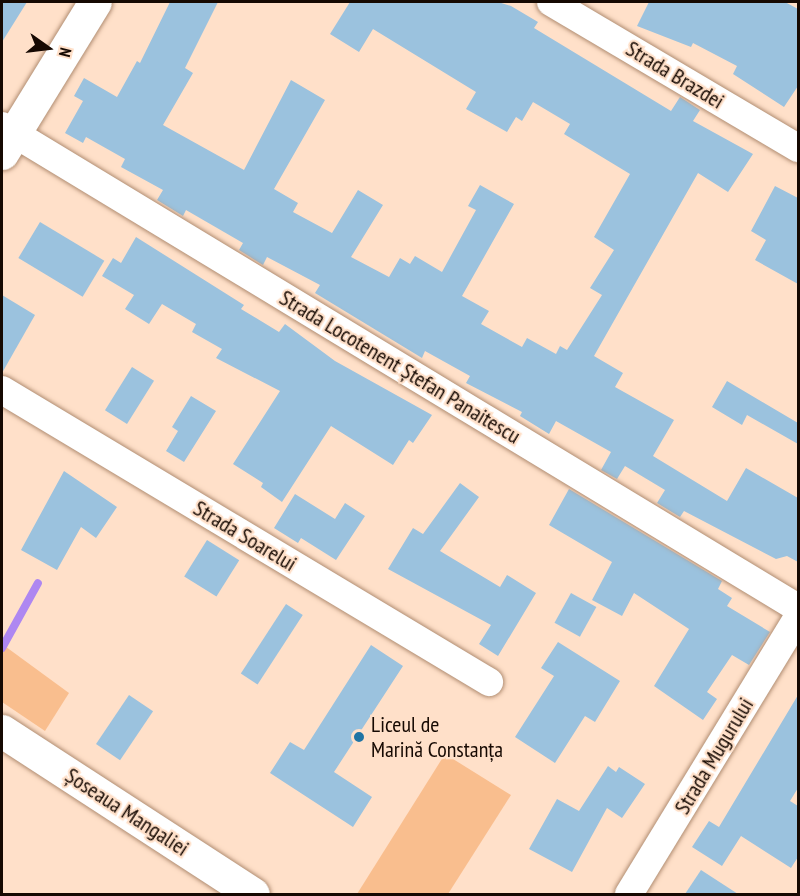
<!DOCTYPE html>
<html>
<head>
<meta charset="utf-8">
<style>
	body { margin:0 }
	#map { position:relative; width:800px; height:896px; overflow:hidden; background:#ffe0c9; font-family:"PT Sans Narrow",sans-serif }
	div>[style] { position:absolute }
	.green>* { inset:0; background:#f9be8e }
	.stream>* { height:8px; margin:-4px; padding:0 4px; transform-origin:4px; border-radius:4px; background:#ae87f1 }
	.building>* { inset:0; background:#9bc2de; transform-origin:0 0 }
	.roads { filter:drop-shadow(0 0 2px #b18d72) drop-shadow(0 0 2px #b18d72) }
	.street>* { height:28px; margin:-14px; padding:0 14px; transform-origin:14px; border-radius:14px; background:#fff }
	.secondary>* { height:33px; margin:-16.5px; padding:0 16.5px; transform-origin:16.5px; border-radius:16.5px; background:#fff }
	.primary>* { height:33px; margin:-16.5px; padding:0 16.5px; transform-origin:16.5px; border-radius:16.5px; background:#fff }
	.dots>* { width:16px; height:16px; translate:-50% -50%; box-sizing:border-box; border:3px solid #ffe0c9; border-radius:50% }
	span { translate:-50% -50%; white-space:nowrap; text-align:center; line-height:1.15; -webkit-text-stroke:4.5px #ffe0c9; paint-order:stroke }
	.street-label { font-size:22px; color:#160902 }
	.poi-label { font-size:22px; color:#160902 }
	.left { translate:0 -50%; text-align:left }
	.frame { position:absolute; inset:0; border:3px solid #160902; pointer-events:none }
	.north { position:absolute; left:18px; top:18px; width:60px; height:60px; -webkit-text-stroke:4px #ffe0c9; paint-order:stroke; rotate:104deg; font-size:16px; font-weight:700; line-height:24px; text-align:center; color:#160902 }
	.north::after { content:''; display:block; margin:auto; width:21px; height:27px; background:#160902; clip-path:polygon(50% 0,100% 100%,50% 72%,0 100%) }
</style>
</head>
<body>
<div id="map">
	<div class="green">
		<i style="clip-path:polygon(2px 644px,69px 693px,45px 731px,2px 702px)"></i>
		<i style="clip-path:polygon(445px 754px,511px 795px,448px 894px,357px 894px)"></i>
	</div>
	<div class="stream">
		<i style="left:2px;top:648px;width:74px;rotate:-61deg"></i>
	</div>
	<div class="building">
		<i style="clip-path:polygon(2px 2px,27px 2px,2px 42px)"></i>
		<i style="clip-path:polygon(170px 2px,218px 2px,185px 68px,193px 73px,163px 125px,244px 170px,291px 80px,325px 100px,274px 189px,298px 203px,293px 212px,332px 233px,358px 190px,383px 205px,351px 257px,389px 277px,400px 258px,410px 264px,415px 256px,442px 272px,476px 210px,468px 206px,480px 185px,514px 204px,462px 296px,489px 311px,481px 324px,522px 347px,527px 338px,556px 354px,560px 346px,567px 350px,602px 295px,590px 288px,614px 250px,594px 237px,630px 174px,564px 134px,570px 124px,533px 102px,522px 121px,516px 117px,507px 132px,466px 109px,476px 92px,373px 29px,359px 52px,330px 34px,350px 2px,498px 2px,511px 6px,538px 22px,534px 28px,671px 111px,680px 97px,700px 110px,693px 121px,753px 154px,728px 192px,698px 173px,594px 356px,623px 373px,615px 387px,674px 420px,653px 456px,727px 501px,746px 468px,798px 498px,798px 562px,787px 556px,776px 559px,684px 511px,680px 517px,657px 503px,665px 490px,625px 466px,617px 479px,601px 470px,611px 452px,556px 421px,549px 434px,520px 416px,522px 412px,466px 383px,470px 376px,425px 351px,422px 358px,315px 293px,320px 285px,267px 257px,263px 265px,239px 250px,243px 243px,186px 210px,183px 216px,157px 200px,163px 190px,121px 167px,125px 159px,86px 137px,83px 143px,65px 133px,83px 101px,74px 96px,84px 78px,117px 97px,137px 61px,140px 63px)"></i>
		<i style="clip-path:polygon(649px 2px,785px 2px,798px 9px,798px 86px,784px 107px,733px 74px,737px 66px,693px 43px,691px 47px,637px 26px)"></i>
		<i style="clip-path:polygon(775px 186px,798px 198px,798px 284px,755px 260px,766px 240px,751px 231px)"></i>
		<i style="left:40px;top:222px;width:75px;height:42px;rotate:31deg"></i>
		<i style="clip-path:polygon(136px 237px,244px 305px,241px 309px,279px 332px,285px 324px,335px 361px,432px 415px,413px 443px,409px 440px,393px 465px,331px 426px,282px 502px,261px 487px,263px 483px,233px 464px,280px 391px,216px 358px,222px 349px,192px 332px,196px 324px,162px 304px,149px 324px,125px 309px,134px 295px,102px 276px,113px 258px,121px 263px)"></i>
		<i style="clip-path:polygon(2px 295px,35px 315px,2px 373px)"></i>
		<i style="left:132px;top:367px;width:26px;height:51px;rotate:32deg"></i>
		<i style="clip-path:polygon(727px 381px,798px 423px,798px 444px,747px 415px,742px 425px,712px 407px)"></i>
		<i style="clip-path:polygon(191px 396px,216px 411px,184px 462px,166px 451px,178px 431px,172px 427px)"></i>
		<i style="clip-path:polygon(64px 471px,117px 507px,96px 538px,81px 527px,57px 570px,21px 550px)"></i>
		<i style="clip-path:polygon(460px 483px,479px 497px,440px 551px,500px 587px,507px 575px,536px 593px,498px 656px,479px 644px,491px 625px,388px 569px,413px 528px,423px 534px)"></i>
		<i style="clip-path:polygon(569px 489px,722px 581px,718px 589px,732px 598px,727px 606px,770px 632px,749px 665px,732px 655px,707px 692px,717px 699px,703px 720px,654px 686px,689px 629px,634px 593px,622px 616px,592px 600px,612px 562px,549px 525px)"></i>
		<i style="clip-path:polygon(295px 494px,335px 519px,345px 503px,365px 516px,336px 560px,301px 538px,298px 543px,274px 528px)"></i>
		<i style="left:207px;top:540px;width:38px;height:43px;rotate:32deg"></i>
		<i style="left:571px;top:593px;width:29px;height:34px;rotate:29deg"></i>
		<i style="left:286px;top:604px;width:20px;height:83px;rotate:33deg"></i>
		<i style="clip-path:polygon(558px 642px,620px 681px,595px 722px,585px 716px,555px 763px,515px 737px,554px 676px,541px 668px)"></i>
		<i style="clip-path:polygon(371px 645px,403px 666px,334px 772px,372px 797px,353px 827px,270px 773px,290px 742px,304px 750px)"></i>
		<i style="left:129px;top:695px;width:29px;height:59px;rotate:34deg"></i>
		<i style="clip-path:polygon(798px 695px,798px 788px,790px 801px,798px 806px,798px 857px,791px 868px,741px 836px,722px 866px,692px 847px,709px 821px,719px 827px)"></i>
		<i style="clip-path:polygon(608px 766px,616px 772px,619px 767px,645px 784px,622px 818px,607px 808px,572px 872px,529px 849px,557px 799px,579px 811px)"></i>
		<i style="clip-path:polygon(701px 870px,738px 894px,685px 894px)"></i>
	</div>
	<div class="roads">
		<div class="street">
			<i style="left:551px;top:2px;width:287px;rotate:30.6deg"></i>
			<i style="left:2px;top:126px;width:931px;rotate:31.2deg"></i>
			<i style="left:2px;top:390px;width:568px;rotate:30.95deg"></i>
			<i style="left:629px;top:894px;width:324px;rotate:-58.6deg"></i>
		</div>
		<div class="secondary">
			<i style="left:2px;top:153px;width:177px;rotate:-58.4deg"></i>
		</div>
		<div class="primary">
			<i style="left:2px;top:731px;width:299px;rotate:33deg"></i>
		</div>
	</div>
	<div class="dots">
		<i style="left:359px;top:737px;background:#2074a4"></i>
	</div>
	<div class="street-label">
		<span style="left:675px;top:75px;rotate:31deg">Strada Brazdei</span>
		<span style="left:400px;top:367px;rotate:31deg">Strada Locotenent Ștefan Panaitescu</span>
		<span style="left:245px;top:536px;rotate:31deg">Strada Soarelui</span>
		<span style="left:714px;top:756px;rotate:-59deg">Strada Mugurului</span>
		<span style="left:127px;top:812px;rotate:33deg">Șoseaua Mangaliei</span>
	</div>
	<div class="poi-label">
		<span class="left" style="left:371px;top:737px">Liceul de<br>Marină Constanța</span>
	</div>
	<div class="frame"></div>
	<div class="north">N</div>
</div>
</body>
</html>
